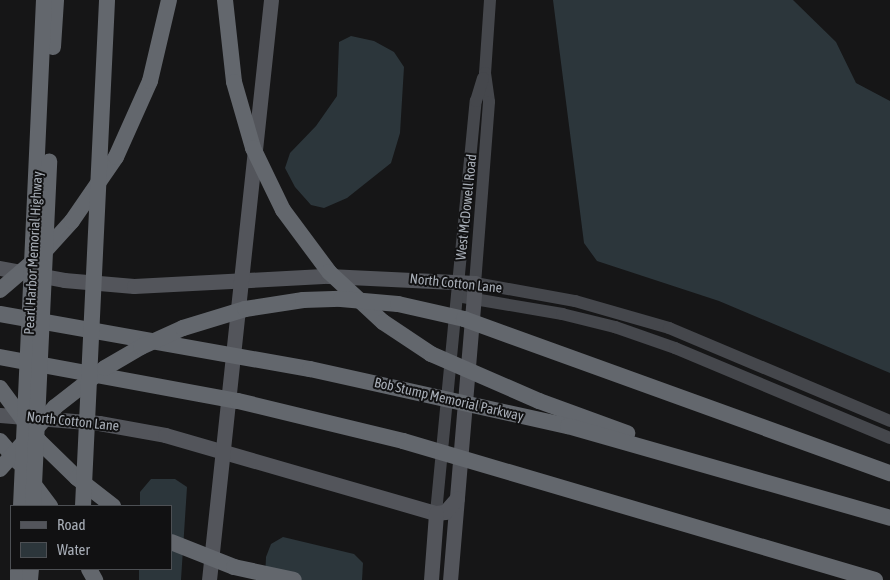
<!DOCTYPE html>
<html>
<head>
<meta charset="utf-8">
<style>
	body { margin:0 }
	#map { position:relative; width:890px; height:580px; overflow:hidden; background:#161617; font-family:"Asap Condensed",sans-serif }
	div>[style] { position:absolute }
	.water>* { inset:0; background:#2c363b }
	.secondary>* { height:12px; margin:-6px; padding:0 6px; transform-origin:6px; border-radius:6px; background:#45474c }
	.primary>* { height:15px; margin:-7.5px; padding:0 7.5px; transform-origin:7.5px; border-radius:7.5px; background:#53555b }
	.motorway>* { height:16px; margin:-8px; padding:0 8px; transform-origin:8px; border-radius:8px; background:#63676d }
	span { translate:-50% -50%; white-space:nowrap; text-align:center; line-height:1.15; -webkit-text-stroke:4px #111112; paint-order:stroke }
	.street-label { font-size:14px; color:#a8aeb7 }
	.legend { position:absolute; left:10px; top:505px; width:162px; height:65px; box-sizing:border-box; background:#111112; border:1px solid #4d5054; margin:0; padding:6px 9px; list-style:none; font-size:15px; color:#a8aeb7 }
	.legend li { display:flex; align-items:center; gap:10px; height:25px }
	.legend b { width:25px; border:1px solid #4d5054 }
</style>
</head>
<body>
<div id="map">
	<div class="water">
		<i style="clip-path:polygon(553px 0,793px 0,836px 42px,856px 83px,890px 101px,890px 373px,719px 301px,597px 261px,584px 243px)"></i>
		<i style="clip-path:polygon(351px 36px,374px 41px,394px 52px,404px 67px,400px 133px,391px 163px,347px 198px,324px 208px,311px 205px,295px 187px,285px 168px,290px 153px,316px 126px,337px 96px,339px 42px)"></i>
		<i style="clip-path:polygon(151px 479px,175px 479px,187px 487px,181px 580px,139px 580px,139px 569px,171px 569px,171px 506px,140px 506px,140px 492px)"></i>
		<i style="clip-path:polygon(283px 537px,354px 554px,363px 563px,362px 580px,265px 580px,266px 557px,271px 544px)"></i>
	</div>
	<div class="secondary">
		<i style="left:490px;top:0;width:73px;rotate:93.9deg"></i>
		<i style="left:485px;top:73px;width:29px;rotate:82deg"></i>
		<i style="left:489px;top:102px;width:182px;rotate:94.4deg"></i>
		<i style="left:475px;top:283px;width:102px;rotate:10.2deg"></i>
		<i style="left:575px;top:301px;width:98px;rotate:16deg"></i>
		<i style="left:669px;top:328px;width:240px;rotate:22.8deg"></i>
		<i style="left:457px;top:296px;width:107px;rotate:9.7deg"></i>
		<i style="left:562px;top:314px;width:55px;rotate:13.8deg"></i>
		<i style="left:615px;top:327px;width:64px;rotate:19.3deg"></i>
		<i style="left:675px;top:348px;width:233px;rotate:22.7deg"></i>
		<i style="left:436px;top:513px;width:414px;rotate:-84.5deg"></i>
		<i style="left:476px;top:101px;width:24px;rotate:-73deg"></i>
	</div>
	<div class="primary">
		<i style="left:0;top:268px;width:65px;rotate:10.6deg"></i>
		<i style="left:64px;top:280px;width:70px;rotate:4.9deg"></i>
		<i style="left:134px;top:286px;width:194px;rotate:-3deg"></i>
		<i style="left:328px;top:276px;width:147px;rotate:2.7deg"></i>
		<i style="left:475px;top:283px;width:298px;rotate:94.8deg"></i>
		<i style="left:0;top:415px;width:99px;rotate:4.6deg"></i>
		<i style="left:99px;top:423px;width:67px;rotate:10.3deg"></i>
		<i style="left:165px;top:435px;width:282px;rotate:16.1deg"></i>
		<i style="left:436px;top:513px;width:9px;rotate:-6deg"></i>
		<i style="left:445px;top:512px;width:18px;rotate:-49deg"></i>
		<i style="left:209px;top:580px;width:583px;rotate:-83.9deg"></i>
		<i style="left:431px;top:580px;width:67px;rotate:-85.7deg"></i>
	</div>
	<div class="motorway">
		<i style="left:225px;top:0;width:82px;rotate:83.7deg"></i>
		<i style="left:234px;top:82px;width:69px;rotate:73.9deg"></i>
		<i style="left:253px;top:148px;width:69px;rotate:64.2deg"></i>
		<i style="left:283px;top:210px;width:77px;rotate:53.4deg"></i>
		<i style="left:329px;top:272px;width:74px;rotate:42.8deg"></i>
		<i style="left:383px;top:322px;width:58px;rotate:33.7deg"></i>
		<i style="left:431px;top:354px;width:118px;rotate:23.5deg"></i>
		<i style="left:539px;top:401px;width:94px;rotate:20deg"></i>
		<i style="left:53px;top:47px;width:47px;rotate:-86.3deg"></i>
		<i style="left:0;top:290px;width:57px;rotate:-40.7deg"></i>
		<i style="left:43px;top:253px;width:43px;rotate:-47.8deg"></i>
		<i style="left:72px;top:221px;width:78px;rotate:-55.5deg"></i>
		<i style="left:116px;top:157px;width:83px;rotate:-65.9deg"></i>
		<i style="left:150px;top:81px;width:83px;rotate:-76.8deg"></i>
		<i style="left:0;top:314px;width:315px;rotate:10.1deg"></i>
		<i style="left:310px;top:369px;width:264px;rotate:12.5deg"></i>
		<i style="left:568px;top:426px;width:335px;rotate:15.9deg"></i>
		<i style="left:0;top:357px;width:242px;rotate:10.5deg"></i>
		<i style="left:238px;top:401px;width:170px;rotate:13.6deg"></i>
		<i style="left:403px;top:441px;width:492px;rotate:16.4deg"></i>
		<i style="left:0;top:388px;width:66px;rotate:53.7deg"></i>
		<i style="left:39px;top:441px;width:53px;rotate:44.2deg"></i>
		<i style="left:77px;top:478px;width:46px;rotate:37.9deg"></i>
		<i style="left:0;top:441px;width:28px;rotate:49deg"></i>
		<i style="left:0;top:469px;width:83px;rotate:-48.4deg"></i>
		<i style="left:55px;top:407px;width:63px;rotate:-38deg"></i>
		<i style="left:105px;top:368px;width:42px;rotate:-30.3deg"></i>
		<i style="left:141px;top:347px;width:46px;rotate:-24.3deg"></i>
		<i style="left:183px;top:328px;width:65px;rotate:-17deg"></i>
		<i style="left:245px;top:309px;width:59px;rotate:-8.8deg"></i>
		<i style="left:303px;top:300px;width:38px;rotate:-2deg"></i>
		<i style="left:341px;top:299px;width:57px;rotate:5deg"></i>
		<i style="left:398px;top:304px;width:68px;rotate:12.8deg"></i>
		<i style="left:464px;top:319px;width:453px;rotate:19.9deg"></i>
		<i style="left:32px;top:482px;width:30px;rotate:53deg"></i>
		<i style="left:21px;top:506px;width:507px;rotate:-87.4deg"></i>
		<i style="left:33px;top:506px;width:345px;rotate:-87.3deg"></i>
		<i style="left:83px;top:506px;width:507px;rotate:-87.28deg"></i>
		<i style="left:171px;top:542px;width:68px;rotate:21.6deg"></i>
		<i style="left:234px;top:567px;width:61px;rotate:12.2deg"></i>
		<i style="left:89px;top:569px;width:13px;rotate:61deg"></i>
		<i style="left:18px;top:580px;width:11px;rotate:-90deg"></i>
		<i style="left:30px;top:580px;width:11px;rotate:-85deg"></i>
	</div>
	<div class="street-label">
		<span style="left:466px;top:207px;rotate:-84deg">West McDowell Road</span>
		<span style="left:33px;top:253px;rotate:-87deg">Pearl Harbor Memorial Highway</span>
		<span style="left:456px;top:283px;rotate:6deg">North Cotton Lane</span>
		<span style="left:449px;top:399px;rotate:13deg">Bob Stump Memorial Parkway</span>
		<span style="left:73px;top:421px;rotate:6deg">North Cotton Lane</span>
	</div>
	<ul class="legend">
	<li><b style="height:6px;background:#53555b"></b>Road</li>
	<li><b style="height:14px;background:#2c363b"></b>Water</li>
	</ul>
</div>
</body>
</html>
